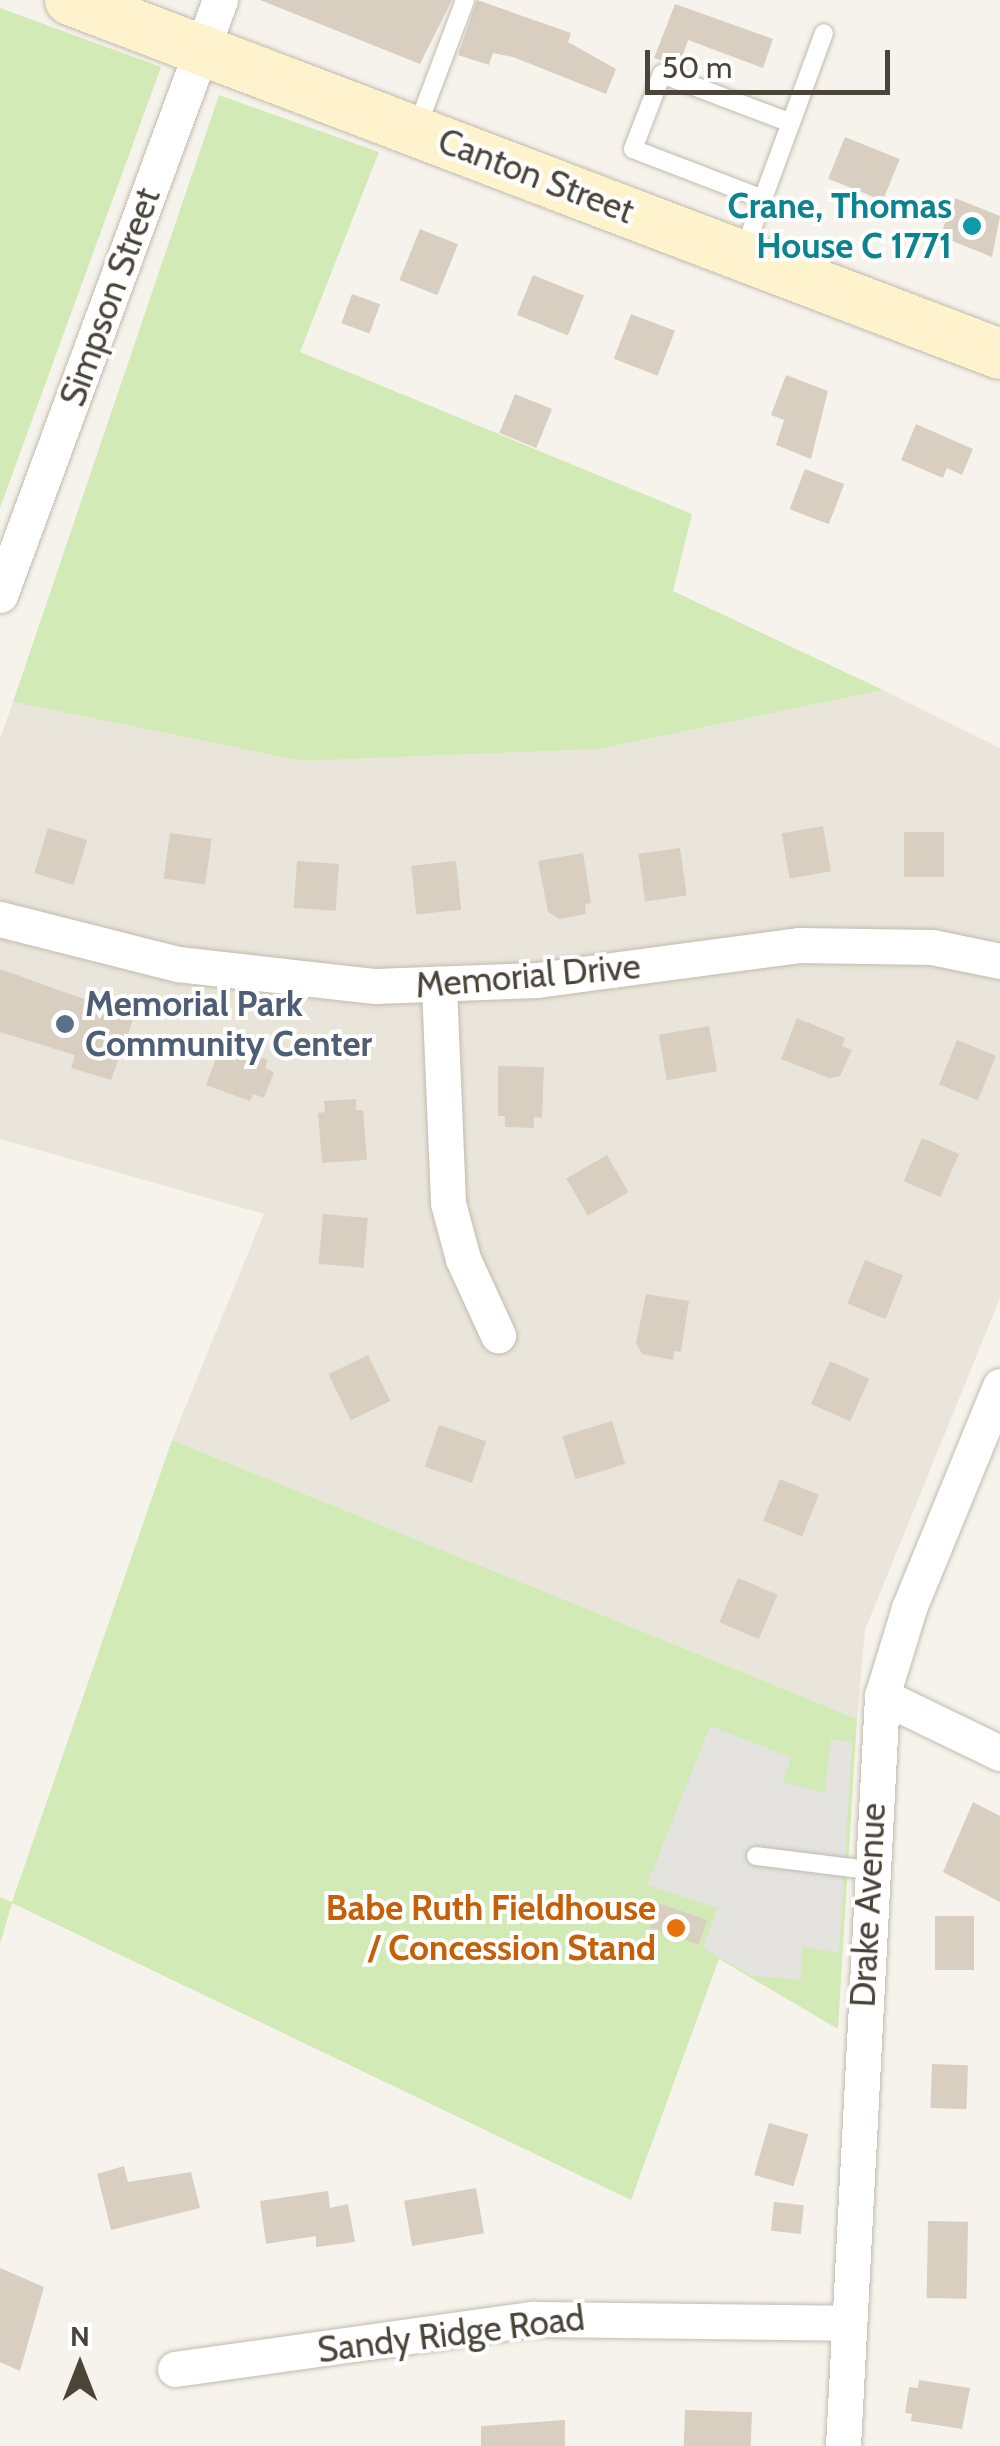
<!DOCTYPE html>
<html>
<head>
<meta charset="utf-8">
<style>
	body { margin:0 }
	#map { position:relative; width:1000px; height:2446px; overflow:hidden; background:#f6f3ec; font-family:Cabin,sans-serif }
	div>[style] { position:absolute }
	.residential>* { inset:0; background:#eae5da }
	.green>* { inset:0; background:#d2eab5 }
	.parking>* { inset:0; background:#e5e3e0 }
	.building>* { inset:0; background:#d8cfc1; transform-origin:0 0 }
	.roads { filter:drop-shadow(0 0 2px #c2bbae) drop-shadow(0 0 2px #c2bbae) }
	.service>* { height:18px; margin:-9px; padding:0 9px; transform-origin:9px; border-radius:9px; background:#fff }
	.minor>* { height:35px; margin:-17.5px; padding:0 17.5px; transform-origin:17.5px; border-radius:17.5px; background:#fff }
	.secondary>* { height:50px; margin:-25px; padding:0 25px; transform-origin:25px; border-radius:25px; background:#fff3cd }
	.dots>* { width:28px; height:28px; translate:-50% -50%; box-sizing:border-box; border:5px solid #fff; border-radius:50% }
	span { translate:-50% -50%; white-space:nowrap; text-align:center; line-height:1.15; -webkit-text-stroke:8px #fff; paint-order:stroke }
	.street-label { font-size:35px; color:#4b4439 }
	.culture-label { font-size:35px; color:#0d838f; font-weight:700 }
	.right { translate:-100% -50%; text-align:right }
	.service-label { font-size:35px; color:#4e5e75; font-weight:700 }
	.left { translate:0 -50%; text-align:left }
	.food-label { font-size:35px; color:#c56008; font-weight:700 }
	.north { position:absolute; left:30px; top:2316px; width:100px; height:100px; -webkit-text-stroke:8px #fff; paint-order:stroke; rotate:0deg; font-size:28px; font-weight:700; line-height:40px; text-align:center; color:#4b4439 }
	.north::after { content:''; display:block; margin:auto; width:35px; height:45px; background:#4b4439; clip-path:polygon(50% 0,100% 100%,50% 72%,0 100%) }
	.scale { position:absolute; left:645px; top:50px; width:245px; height:45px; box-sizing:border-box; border:5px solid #4b4439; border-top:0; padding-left:12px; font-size:30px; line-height:35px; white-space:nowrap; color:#4b4439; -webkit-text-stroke:8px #fff; paint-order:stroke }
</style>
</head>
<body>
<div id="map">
	<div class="residential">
		<i style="clip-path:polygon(883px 690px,1000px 748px,1000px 1298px,865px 1630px,857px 1719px,172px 1440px,264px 1214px,0 1139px,0 739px,13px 702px,302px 761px,599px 749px)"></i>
	</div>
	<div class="green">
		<i style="clip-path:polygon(0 8px,161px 67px,0 508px)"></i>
		<i style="clip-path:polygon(219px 95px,379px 152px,300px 352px,692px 514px,673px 591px,883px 690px,599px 749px,302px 761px,13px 702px)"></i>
		<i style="clip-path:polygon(172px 1440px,857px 1719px,838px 2029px,719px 1959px,631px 2200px,12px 1903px,0 1944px,0 1897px,12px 1902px)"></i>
	</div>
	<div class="parking">
		<i style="clip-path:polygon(710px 1726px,791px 1757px,783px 1782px,825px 1793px,831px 1739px,852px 1742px,839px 1953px,802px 1947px,801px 1980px,752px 1976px,703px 1948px,718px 1908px,647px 1885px)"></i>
	</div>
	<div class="building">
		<i style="clip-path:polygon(260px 0,452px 0,420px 64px)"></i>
		<i style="clip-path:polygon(477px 0,571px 33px,568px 42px,616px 69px,606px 94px,513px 57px,493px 53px,489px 65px,458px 55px)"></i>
		<i style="clip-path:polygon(675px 4px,773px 39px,763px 68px,688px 40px,679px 66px,654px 58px)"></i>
		<i style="left:845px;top:137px;width:59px;height:45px;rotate:22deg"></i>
		<i style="clip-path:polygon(955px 198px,1000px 216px,992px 257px,940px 236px)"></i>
		<i style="left:420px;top:229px;width:41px;height:55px;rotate:22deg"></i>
		<i style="left:533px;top:275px;width:55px;height:43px;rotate:22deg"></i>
		<i style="left:352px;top:294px;width:30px;height:31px;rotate:20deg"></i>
		<i style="left:631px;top:314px;width:47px;height:48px;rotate:21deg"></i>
		<i style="clip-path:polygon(786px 375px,828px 391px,811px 459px,776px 445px,784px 420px,771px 415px)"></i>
		<i style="left:515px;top:394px;width:40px;height:42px;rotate:22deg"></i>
		<i style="clip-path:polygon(916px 424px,973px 449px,962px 475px,947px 468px,943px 478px,901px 460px)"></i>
		<i style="left:805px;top:469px;width:42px;height:43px;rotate:21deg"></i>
		<i style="left:823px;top:826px;width:46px;height:42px;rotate:80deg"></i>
		<i style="left:48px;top:828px;width:41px;height:47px;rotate:17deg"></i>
		<i style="left:904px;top:832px;width:40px;height:45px"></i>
		<i style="left:170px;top:833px;width:42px;height:46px;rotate:8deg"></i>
		<i style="left:680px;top:848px;width:48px;height:42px;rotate:82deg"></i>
		<i style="clip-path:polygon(583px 853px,591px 903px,585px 904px,586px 914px,559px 919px,548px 912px,538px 861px)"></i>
		<i style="left:297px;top:861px;width:42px;height:47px;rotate:4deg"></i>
		<i style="left:456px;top:861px;width:49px;height:45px;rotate:84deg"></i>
		<i style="clip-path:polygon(0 969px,134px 1017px,111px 1080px,71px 1068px,75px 1055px,0 1032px)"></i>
		<i style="clip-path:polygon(797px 1018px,845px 1038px,842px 1046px,852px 1050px,840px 1076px,829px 1078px,781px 1059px)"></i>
		<i style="left:709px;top:1026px;width:46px;height:51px;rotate:80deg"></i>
		<i style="left:957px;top:1040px;width:42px;height:48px;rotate:22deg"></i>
		<i style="clip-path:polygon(222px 1043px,268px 1060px,265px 1068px,274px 1072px,264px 1098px,253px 1094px,250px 1101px,206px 1085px)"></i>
		<i style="clip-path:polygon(498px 1066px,544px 1067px,542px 1118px,534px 1117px,534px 1128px,505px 1127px,505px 1116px,498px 1116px)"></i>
		<i style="clip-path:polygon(356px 1099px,356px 1110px,363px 1110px,367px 1160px,322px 1163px,318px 1113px,325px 1112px,324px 1101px)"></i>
		<i style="left:922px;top:1138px;width:40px;height:47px;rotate:23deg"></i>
		<i style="left:607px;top:1155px;width:43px;height:47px;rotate:60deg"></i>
		<i style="left:323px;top:1214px;width:45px;height:50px;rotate:5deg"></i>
		<i style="left:865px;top:1260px;width:41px;height:47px;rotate:22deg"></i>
		<i style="clip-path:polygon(646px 1294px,689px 1301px,681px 1352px,674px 1351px,673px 1360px,642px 1354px,636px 1343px)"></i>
		<i style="left:368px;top:1355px;width:51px;height:44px;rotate:64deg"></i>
		<i style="left:830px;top:1361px;width:43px;height:47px;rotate:24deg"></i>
		<i style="left:612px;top:1421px;width:45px;height:52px;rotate:73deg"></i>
		<i style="left:439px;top:1425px;width:50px;height:44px;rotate:19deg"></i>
		<i style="left:780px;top:1479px;width:42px;height:45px;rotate:22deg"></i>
		<i style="left:738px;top:1578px;width:43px;height:48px;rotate:23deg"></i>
		<i style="clip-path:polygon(973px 1802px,1000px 1816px,1000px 1902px,943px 1872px)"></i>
		<i style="left:658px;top:1903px;width:52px;height:26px;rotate:19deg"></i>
		<i style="left:935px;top:1916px;width:39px;height:54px"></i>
		<i style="left:932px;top:2064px;width:36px;height:44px;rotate:2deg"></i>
		<i style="left:769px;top:2123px;width:41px;height:54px;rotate:16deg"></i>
		<i style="clip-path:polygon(124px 2166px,128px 2182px,191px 2172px,200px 2208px,111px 2230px,97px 2174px)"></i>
		<i style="left:476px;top:2188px;width:46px;height:73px;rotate:80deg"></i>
		<i style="clip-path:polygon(328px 2191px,330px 2208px,348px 2204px,355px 2242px,316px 2247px,316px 2236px,266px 2244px,260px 2201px)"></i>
		<i style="left:774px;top:2202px;width:30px;height:29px;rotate:6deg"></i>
		<i style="left:928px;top:2221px;width:40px;height:77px;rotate:1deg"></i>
		<i style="clip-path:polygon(0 2268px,44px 2287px,20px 2371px,0 2362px)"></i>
		<i style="clip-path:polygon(919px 2380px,970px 2388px,962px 2429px,911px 2421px,912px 2414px,905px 2413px,909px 2387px,918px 2388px)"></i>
		<i style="left:685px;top:2410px;width:67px;height:36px;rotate:2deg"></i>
		<i style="clip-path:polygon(565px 2420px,565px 2446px,481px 2446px,481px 2426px)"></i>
	</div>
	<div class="roads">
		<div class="service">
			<i style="left:416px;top:130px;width:139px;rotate:-69.3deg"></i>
			<i style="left:763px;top:199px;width:139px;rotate:-159deg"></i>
			<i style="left:633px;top:149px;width:80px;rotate:-68.9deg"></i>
			<i style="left:662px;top:74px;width:138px;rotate:20.8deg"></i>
			<i style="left:743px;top:253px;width:234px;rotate:-69.8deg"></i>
			<i style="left:756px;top:1856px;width:114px;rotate:7.1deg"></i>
		</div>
		<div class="minor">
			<i style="left:0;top:595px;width:634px;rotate:-69.71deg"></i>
			<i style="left:0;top:919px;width:184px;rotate:14.2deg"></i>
			<i style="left:178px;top:964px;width:198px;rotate:6.4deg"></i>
			<i style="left:375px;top:986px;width:162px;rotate:-2.1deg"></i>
			<i style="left:537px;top:980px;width:264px;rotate:-7.6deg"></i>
			<i style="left:799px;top:945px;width:133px;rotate:0.9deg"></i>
			<i style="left:932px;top:947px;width:69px;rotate:11.6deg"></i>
			<i style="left:439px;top:986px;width:217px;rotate:87.6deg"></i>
			<i style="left:448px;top:1203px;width:58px;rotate:75deg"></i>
			<i style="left:463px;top:1259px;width:84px;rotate:65.3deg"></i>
			<i style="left:882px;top:1696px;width:131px;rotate:25.8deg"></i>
			<i style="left:175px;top:2369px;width:361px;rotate:-8deg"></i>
			<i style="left:533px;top:2319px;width:315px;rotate:0.7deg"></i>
			<i style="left:843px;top:2446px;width:751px;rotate:-87.02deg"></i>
			<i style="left:882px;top:1696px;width:92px;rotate:-72.9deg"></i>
			<i style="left:909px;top:1608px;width:240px;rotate:-67.7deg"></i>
		</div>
		<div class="secondary">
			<i style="left:70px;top:0;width:995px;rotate:20.84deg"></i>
		</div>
	</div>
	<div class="dots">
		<i style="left:972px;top:226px;background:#0f9aa8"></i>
		<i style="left:65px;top:1024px;background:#5c6f8a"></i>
		<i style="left:676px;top:1928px;background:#e8710a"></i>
	</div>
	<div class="street-label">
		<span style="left:536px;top:176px;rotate:21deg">Canton Street</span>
		<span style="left:110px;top:297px;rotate:-70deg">Simpson Street</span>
		<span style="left:528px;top:976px;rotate:-5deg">Memorial Drive</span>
		<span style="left:868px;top:1905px;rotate:-87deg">Drake Avenue</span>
		<span style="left:451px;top:2334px;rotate:-7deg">Sandy Ridge Road</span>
	</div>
	<div class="culture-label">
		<span class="right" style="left:952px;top:226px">Crane, Thomas<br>House C 1771</span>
	</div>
	<div class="service-label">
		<span class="left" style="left:85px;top:1024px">Memorial Park<br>Community Center</span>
	</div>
	<div class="food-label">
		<span class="right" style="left:656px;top:1928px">Babe Ruth Fieldhouse<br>/ Concession Stand</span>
	</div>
	<div class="north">N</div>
	<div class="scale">50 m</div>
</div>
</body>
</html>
